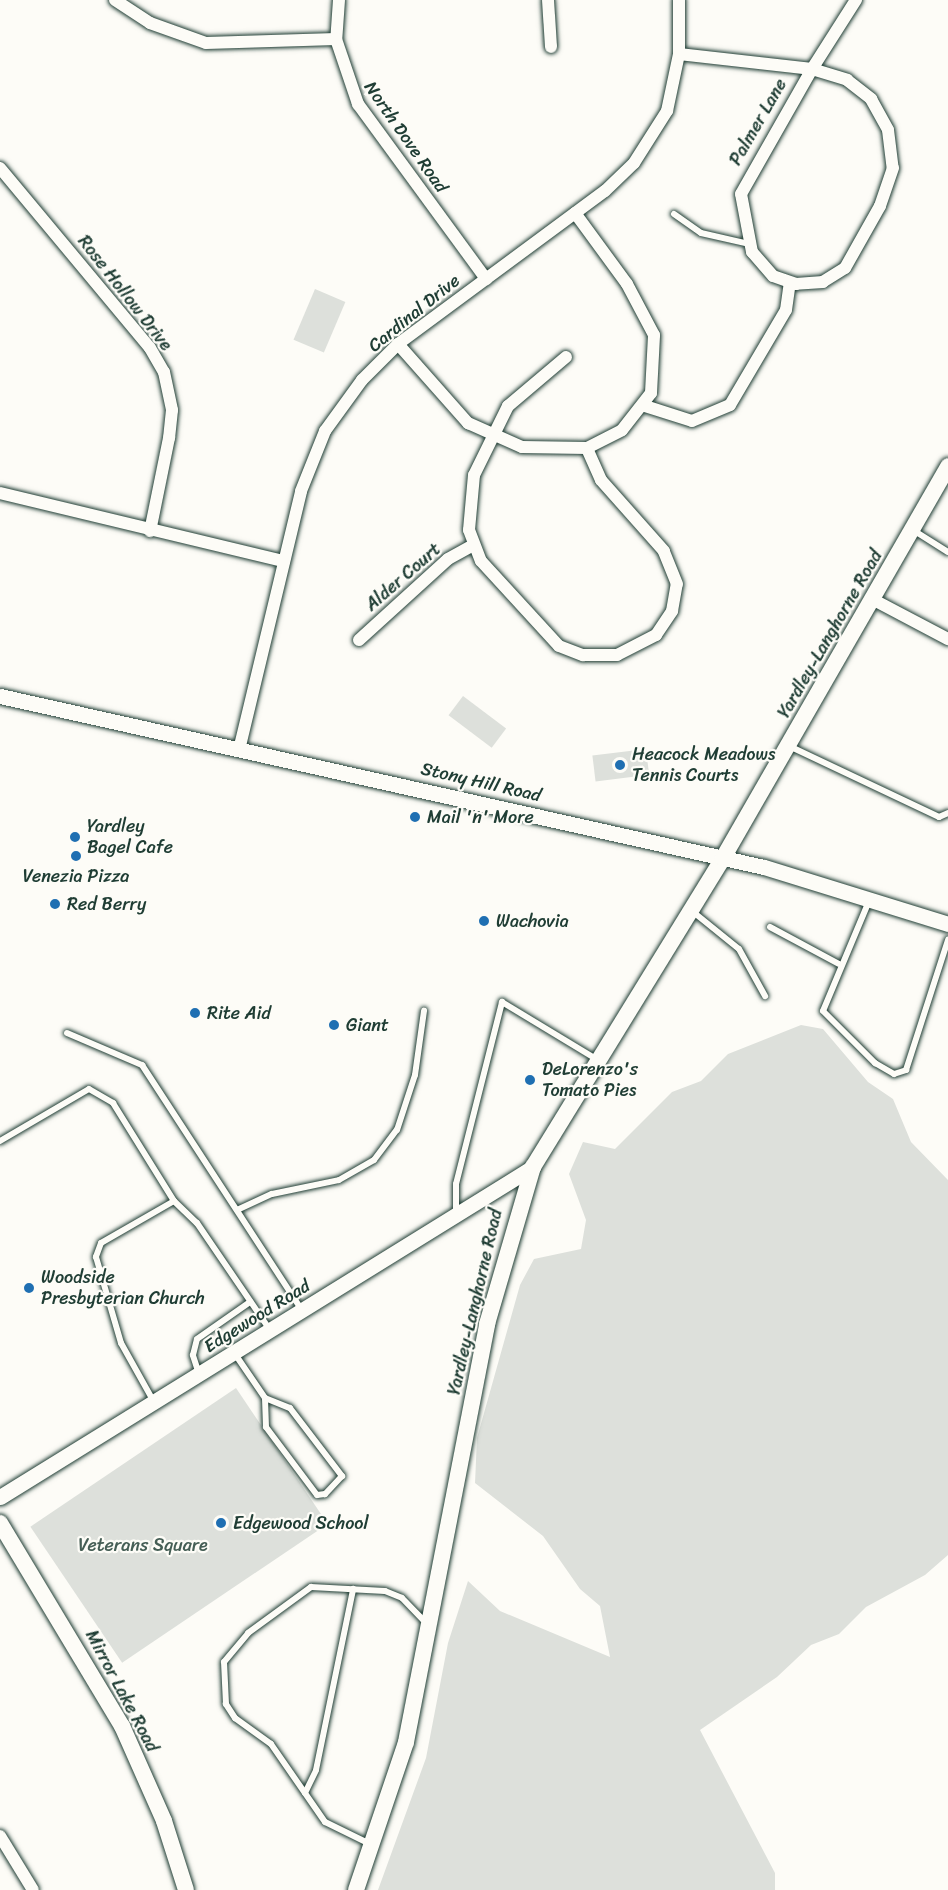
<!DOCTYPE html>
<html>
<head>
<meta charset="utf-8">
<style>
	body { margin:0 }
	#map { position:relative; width:948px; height:1890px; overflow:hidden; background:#fdfcf7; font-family:Sriracha,sans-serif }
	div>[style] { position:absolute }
	.green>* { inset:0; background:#dde0db; transform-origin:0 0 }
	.roads { filter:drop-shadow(0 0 2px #1f3d34) drop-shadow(0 0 2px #1f3d34) }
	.service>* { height:6px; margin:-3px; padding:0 3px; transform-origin:3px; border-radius:3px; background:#fdfcf7 }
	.minor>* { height:12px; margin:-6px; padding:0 6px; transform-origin:6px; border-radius:6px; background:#fdfcf7 }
	.tertiary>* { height:15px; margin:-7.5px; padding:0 7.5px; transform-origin:7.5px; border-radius:7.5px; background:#fdfcf7 }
	.secondary>* { height:16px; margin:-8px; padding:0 8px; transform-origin:8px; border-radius:8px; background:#fdfcf7 }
	.dots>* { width:16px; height:16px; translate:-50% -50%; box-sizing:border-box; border:3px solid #fdfcf7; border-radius:50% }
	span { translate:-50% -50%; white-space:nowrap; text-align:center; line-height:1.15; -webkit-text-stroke:4.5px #fdfcf7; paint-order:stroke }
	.street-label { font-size:18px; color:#1f3d34 }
	.poi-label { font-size:18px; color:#1f3d34 }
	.left { translate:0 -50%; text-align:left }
	.park-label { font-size:18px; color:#455e55 }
</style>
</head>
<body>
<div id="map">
	<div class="green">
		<i style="left:315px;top:289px;width:33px;height:55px;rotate:23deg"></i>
		<i style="left:463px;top:696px;width:54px;height:24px;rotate:37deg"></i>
		<i style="left:646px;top:749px;width:26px;height:54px;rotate:83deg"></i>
		<i style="clip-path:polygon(801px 1025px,823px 1029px,868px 1082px,893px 1099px,911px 1142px,948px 1180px,948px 1555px,925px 1575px,866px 1607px,839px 1634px,811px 1645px,777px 1677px,700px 1730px,775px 1873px,775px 1890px,378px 1890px,426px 1758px,448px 1643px,468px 1581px,500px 1611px,610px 1657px,600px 1606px,580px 1589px,543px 1536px,475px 1483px,477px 1438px,520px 1285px,534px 1259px,581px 1249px,586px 1220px,569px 1174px,583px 1142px,615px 1149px,672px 1092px,701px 1081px,728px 1054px)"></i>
		<i style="left:236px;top:1388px;width:164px;height:248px;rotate:56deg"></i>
	</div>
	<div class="roads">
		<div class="service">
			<i style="left:674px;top:214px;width:33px;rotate:35deg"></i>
			<i style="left:701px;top:233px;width:49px;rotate:12.9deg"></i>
			<i style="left:913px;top:530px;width:41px;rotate:32.2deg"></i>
			<i style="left:789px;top:746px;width:166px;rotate:25.3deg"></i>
			<i style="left:939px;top:817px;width:10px;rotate:-24deg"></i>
			<i style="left:869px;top:901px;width:119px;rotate:112.7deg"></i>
			<i style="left:823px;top:1011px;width:74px;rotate:45deg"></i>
			<i style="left:875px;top:1063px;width:22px;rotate:30deg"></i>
			<i style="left:894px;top:1074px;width:13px;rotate:-18deg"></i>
			<i style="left:906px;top:1070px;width:137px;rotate:-72.1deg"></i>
			<i style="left:692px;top:911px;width:60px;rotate:39deg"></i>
			<i style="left:739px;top:949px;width:54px;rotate:61deg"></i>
			<i style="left:770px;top:927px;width:78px;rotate:28.2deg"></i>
			<i style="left:67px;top:1033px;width:82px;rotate:23.1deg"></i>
			<i style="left:142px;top:1065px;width:293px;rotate:56.9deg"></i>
			<i style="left:0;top:1141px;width:103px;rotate:-30.3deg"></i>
			<i style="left:89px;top:1089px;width:28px;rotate:30deg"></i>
			<i style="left:113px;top:1103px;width:115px;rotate:58.1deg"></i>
			<i style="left:174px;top:1201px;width:84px;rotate:150.1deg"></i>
			<i style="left:101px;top:1243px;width:15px;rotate:110deg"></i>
			<i style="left:96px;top:1257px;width:90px;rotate:73.8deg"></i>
			<i style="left:121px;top:1343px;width:68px;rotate:60.8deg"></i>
			<i style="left:174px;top:1201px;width:32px;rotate:44deg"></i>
			<i style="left:197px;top:1223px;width:130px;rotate:55.7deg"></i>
			<i style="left:237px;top:1210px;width:38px;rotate:-25deg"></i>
			<i style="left:272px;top:1194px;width:68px;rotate:-11.8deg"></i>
			<i style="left:339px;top:1180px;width:40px;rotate:-29.7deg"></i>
			<i style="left:374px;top:1160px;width:38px;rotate:-53deg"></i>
			<i style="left:397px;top:1130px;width:58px;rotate:-71.9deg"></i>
			<i style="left:415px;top:1075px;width:65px;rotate:-82deg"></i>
			<i style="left:456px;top:1214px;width:30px;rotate:-90deg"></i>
			<i style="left:456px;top:1184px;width:188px;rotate:-75.8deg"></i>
			<i style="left:502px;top:1002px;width:110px;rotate:31.2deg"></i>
			<i style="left:235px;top:1354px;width:53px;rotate:55.7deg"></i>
			<i style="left:265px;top:1398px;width:27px;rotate:22deg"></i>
			<i style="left:290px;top:1408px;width:86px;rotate:52.6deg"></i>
			<i style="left:342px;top:1476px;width:25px;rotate:133deg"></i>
			<i style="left:325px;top:1494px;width:8px;rotate:173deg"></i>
			<i style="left:317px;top:1495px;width:85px;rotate:-126.9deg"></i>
			<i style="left:266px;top:1427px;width:29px;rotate:-92deg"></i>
			<i style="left:199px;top:1374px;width:20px;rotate:-108deg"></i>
			<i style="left:193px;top:1355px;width:16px;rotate:-76deg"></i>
			<i style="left:197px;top:1339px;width:65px;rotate:-34.9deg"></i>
			<i style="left:305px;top:1793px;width:25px;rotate:-64deg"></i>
			<i style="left:316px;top:1770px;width:185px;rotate:-78.4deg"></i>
			<i style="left:370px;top:1844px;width:50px;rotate:-153.9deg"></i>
			<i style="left:325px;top:1822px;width:95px;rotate:-124.7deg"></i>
			<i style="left:271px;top:1744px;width:44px;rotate:-144.2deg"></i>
			<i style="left:235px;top:1718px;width:17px;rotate:-123deg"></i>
			<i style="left:226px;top:1704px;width:42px;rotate:-92.7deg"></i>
			<i style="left:224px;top:1662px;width:38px;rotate:-50deg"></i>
			<i style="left:248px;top:1633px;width:78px;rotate:-36.1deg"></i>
			<i style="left:311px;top:1587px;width:74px;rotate:3.1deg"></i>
			<i style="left:385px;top:1591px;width:18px;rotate:22deg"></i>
			<i style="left:402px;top:1598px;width:36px;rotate:46deg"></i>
		</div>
		<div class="minor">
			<i style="left:115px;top:0;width:42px;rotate:33.3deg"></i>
			<i style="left:150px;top:23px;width:59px;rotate:19.7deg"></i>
			<i style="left:206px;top:43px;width:130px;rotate:-1.8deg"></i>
			<i style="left:339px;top:0;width:39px;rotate:94deg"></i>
			<i style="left:336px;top:39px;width:69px;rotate:71.3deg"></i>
			<i style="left:358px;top:104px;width:217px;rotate:53.8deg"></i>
			<i style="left:548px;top:0;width:47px;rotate:86.3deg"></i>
			<i style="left:679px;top:54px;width:134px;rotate:6.4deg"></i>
			<i style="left:812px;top:69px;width:82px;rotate:-57.5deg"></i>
			<i style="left:812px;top:69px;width:37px;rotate:17deg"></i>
			<i style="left:847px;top:80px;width:31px;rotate:38deg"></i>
			<i style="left:871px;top:99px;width:35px;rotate:61deg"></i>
			<i style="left:888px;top:130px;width:38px;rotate:83deg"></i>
			<i style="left:893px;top:168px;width:40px;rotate:108.9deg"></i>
			<i style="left:880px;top:206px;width:71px;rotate:119.4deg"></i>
			<i style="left:845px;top:268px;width:26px;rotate:148deg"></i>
			<i style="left:823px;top:282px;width:27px;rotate:176deg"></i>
			<i style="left:796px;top:284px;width:24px;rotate:-161deg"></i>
			<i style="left:773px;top:276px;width:32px;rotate:-131deg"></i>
			<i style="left:752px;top:252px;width:59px;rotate:-100.7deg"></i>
			<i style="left:741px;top:194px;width:144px;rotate:-60.4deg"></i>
			<i style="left:0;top:168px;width:234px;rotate:50.2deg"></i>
			<i style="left:150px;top:348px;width:28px;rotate:60deg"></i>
			<i style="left:164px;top:372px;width:39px;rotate:78deg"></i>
			<i style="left:172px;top:410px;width:28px;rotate:96deg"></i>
			<i style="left:169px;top:438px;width:95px;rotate:101.5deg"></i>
			<i style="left:398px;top:344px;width:106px;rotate:48.5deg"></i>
			<i style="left:468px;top:423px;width:59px;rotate:24deg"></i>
			<i style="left:522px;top:447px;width:65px;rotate:0.9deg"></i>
			<i style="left:587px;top:448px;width:39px;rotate:-27deg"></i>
			<i style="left:622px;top:430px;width:47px;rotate:-51.9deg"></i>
			<i style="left:651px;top:393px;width:58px;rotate:-87deg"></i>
			<i style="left:654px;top:335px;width:58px;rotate:-117.9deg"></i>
			<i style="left:627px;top:284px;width:88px;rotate:-126.2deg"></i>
			<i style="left:566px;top:357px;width:76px;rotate:139.8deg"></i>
			<i style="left:508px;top:406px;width:77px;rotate:116.2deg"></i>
			<i style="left:474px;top:475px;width:55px;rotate:95.2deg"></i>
			<i style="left:469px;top:530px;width:33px;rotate:69deg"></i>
			<i style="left:481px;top:561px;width:115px;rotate:47.5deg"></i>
			<i style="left:559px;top:646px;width:26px;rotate:21deg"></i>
			<i style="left:583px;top:655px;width:34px"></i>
			<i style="left:617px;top:655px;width:44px;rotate:-27.1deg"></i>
			<i style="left:656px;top:635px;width:29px;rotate:-56deg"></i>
			<i style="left:672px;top:611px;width:27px;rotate:-80deg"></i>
			<i style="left:677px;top:584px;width:35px;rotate:-112deg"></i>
			<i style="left:664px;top:551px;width:95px;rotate:-131.6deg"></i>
			<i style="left:601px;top:480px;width:35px;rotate:-114deg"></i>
			<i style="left:645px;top:406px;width:49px;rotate:17.7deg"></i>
			<i style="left:692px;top:421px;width:41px;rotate:-22.8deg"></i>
			<i style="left:730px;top:405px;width:110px;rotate:-59.5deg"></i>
			<i style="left:786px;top:310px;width:27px;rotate:-82deg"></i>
			<i style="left:0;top:493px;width:292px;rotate:13.5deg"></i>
			<i style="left:872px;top:599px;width:86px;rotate:27.8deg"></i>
			<i style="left:359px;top:640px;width:120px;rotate:-42.3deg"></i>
			<i style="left:448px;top:559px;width:29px;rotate:-29deg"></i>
			<i style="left:239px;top:750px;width:266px;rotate:-76.5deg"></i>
			<i style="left:301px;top:491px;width:65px;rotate:-68.2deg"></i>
			<i style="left:325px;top:431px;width:63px;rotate:-54deg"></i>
			<i style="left:362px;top:380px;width:51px;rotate:-45deg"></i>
			<i style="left:398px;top:344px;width:257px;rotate:-36.5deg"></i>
			<i style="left:605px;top:191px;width:40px;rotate:-44deg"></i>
			<i style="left:634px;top:163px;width:62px;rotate:-57.6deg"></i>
			<i style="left:667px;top:111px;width:58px;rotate:-78.1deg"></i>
			<i style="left:679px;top:54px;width:54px;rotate:-90deg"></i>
			<i style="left:0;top:1836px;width:63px;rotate:58.6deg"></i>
		</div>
		<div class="tertiary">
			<i style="left:0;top:696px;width:783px;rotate:12.62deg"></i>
			<i style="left:764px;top:867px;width:193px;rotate:17.2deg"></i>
			<i style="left:0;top:1497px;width:627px;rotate:-31.76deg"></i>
		</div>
		<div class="secondary">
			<i style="left:0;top:1523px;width:237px;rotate:59deg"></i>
			<i style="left:122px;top:1726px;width:104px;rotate:66.1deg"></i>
			<i style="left:164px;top:1821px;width:72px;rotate:72.3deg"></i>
			<i style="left:356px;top:1890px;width:156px;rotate:-71.3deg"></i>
			<i style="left:406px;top:1742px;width:426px;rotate:-79deg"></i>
			<i style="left:487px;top:1324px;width:164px;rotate:-73.7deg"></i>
			<i style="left:533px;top:1167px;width:363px;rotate:-58.4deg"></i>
			<i style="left:723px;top:858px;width:452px;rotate:-60.1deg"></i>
		</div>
	</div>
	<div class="dots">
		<i style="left:620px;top:765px;background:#1f6fb2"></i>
		<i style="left:415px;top:817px;background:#1f6fb2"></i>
		<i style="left:75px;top:837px;background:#1f6fb2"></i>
		<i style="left:76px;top:856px;background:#1f6fb2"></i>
		<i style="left:55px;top:904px;background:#1f6fb2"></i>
		<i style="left:484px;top:921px;background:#1f6fb2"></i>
		<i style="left:195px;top:1013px;background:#1f6fb2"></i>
		<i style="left:334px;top:1025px;background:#1f6fb2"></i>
		<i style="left:530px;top:1080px;background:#1f6fb2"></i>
		<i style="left:29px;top:1288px;background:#1f6fb2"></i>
		<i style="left:221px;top:1523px;background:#1f6fb2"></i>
	</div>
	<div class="street-label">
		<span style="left:758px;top:122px;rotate:-60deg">Palmer Lane</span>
		<span style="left:406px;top:137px;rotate:55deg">North Dove Road</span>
		<span style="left:125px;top:293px;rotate:52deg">Rose Hollow Drive</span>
		<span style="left:414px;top:313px;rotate:-39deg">Cardinal Drive</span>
		<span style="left:403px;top:577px;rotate:-41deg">Alder Court</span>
		<span style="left:830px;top:634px;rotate:-60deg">Yardley-Langhorne Road</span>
		<span style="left:481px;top:782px;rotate:13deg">Stony Hill Road</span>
		<span style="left:475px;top:1302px;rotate:-77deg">Yardley-Langhorne Road</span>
		<span style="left:257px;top:1316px;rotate:-32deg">Edgewood Road</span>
		<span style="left:122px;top:1691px;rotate:62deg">Mirror Lake Road</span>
	</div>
	<div class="poi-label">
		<span class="left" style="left:632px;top:765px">Heacock Meadows<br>Tennis Courts</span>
		<span class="left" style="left:427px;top:817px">Mail 'n' More</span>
		<span class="left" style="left:87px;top:837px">Yardley<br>Bagel Cafe</span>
		<span style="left:76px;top:876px">Venezia Pizza</span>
		<span class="left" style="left:67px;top:904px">Red Berry</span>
		<span class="left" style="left:496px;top:921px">Wachovia</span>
		<span class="left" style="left:207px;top:1013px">Rite Aid</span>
		<span class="left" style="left:346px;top:1025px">Giant</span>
		<span class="left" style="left:542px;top:1080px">DeLorenzo's<br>Tomato Pies</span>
		<span class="left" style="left:41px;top:1288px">Woodside<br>Presbyterian Church</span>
		<span class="left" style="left:233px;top:1523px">Edgewood School</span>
	</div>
	<div class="park-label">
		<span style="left:143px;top:1545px">Veterans Square</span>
	</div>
</div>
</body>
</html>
